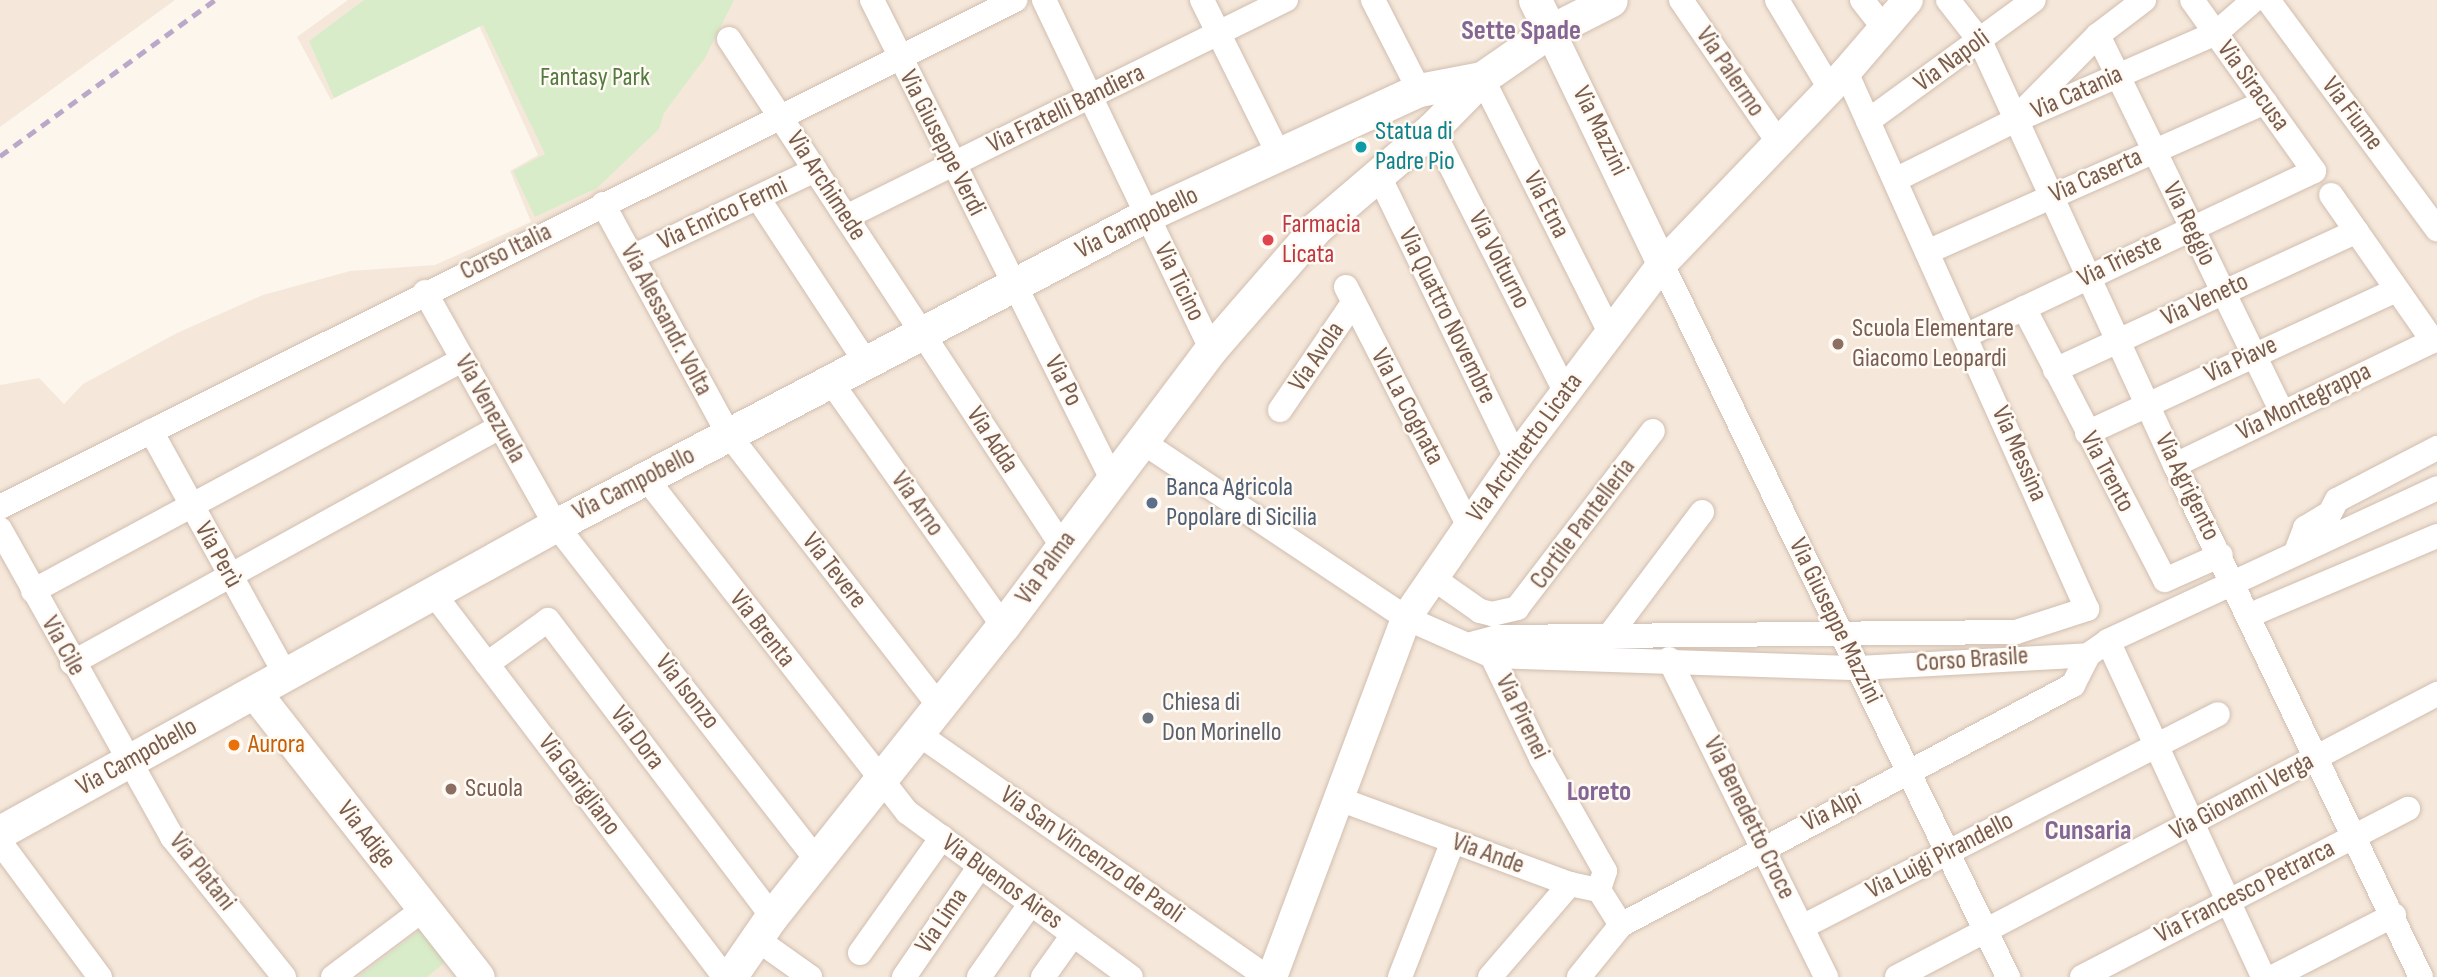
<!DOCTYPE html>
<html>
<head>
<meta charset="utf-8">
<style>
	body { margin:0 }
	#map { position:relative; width:2437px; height:977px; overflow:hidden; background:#fdf6ec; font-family:"Sofia Sans Condensed",sans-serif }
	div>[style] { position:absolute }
	.residential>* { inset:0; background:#f5e8da }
	.green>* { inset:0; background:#d8ecc9 }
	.roads { filter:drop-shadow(0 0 2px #d1beb0) drop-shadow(0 0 2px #d1beb0) }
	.minor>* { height:24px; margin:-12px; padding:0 12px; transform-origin:12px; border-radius:12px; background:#fff }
	.tertiary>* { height:30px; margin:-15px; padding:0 15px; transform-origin:15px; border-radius:15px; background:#fff }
	.secondary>* { height:33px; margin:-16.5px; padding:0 16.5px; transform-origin:16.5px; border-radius:16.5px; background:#fff }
	.rail>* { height:5px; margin-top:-2.5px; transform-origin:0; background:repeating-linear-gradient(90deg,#b9a8c9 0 10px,transparent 0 17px) }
	.dots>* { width:19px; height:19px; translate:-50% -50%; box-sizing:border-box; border:4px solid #fffaf3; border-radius:50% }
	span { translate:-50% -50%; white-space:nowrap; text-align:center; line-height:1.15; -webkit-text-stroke:5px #fffaf3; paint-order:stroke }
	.street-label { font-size:26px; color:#7a5c4d }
	.park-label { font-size:26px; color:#537a41 }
	.culture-label { font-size:26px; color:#0d838f }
	.left { translate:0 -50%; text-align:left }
	.health-label { font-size:26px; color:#be3a42 }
	.education-label { font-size:26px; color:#785e54 }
	.service-label { font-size:26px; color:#4e5e75 }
	.worship-label { font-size:26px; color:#5b616d }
	.food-label { font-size:26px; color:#c56008 }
	.neighbourhood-label { font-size:28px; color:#846695; font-weight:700 }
</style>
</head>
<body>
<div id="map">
	<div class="residential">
		<i style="clip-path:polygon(0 0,175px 0,0 127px)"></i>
		<i style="clip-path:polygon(348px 0,2437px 0,2437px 977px,0 977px,0 385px,39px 378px,64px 404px,83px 384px,177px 333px,263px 295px,350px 271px,435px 265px,531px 222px,510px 171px,538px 155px,476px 19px,331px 100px,297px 37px)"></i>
	</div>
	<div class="green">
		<i style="clip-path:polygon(364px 0,734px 0,705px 58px,664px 113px,659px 129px,597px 188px,535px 217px,513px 171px,545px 154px,483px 25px,334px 98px,309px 41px)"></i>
		<i style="clip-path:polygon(424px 927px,448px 960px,427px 977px,358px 977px)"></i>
	</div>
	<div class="roads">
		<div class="minor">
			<i style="left:872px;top:0;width:534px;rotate:63.39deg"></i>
			<i style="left:1044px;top:0;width:387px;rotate:64.4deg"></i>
			<i style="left:1202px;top:0;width:173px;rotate:63.6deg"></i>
			<i style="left:1373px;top:0;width:101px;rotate:62.9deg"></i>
			<i style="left:1681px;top:0;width:173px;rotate:55.6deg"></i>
			<i style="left:1777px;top:0;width:101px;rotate:59.1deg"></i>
			<i style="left:1862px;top:0;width:36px;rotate:52deg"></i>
			<i style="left:1948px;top:0;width:52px;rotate:52deg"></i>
			<i style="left:1980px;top:41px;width:467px;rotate:65.3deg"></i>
			<i style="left:2175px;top:465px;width:568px;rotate:64.34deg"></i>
			<i style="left:2268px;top:0;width:285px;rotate:53.6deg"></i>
			<i style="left:2098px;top:35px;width:420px;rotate:64deg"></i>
			<i style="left:729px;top:39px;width:607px;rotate:56.7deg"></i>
			<i style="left:1482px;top:78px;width:284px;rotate:63.3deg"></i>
			<i style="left:2024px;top:110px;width:105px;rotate:-45.4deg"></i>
			<i style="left:2098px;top:35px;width:58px;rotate:-37.3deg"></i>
			<i style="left:1868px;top:121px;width:205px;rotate:-36.1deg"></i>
			<i style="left:1432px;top:129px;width:294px;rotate:63.1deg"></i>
			<i style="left:1378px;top:174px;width:316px;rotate:64.1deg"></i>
			<i style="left:1895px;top:180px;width:133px;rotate:-26.4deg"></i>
			<i style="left:2014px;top:121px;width:220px;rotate:-23.5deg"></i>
			<i style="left:2216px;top:33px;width:50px;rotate:-41deg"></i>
			<i style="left:758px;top:198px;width:199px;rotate:56.7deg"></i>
			<i style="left:603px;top:204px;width:263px;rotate:61.4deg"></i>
			<i style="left:729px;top:435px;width:343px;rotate:52.2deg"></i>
			<i style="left:846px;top:217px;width:491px;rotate:-26.3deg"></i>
			<i style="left:1927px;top:252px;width:370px;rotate:-23.9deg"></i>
			<i style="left:632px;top:257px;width:203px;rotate:-25.4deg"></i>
			<i style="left:1662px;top:264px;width:793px;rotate:64.11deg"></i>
			<i style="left:1346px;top:287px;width:269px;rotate:62.8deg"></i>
			<i style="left:425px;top:292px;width:267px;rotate:60.7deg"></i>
			<i style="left:556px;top:525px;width:425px;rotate:52.1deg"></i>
			<i style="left:2024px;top:308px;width:306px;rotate:62.6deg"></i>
			<i style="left:2165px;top:580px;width:61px;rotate:-24.1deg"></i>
			<i style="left:1965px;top:336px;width:386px;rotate:-25.3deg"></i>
			<i style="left:2314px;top:171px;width:210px;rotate:-125.5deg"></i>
			<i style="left:2055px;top:370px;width:332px;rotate:-24.7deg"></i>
			<i style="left:831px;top:382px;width:299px;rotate:54.8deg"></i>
			<i style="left:1280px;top:410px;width:130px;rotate:-55.7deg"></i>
			<i style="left:151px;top:431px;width:281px;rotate:61.1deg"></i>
			<i style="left:2087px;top:433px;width:341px;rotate:-24.8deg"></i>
			<i style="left:1141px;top:441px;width:319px;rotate:33.7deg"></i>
			<i style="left:1406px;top:618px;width:94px;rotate:23.8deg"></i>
			<i style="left:1492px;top:656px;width:367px;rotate:1.9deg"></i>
			<i style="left:1859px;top:668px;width:229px;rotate:-3.2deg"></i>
			<i style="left:2088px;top:655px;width:24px;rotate:-35deg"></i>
			<i style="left:2108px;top:641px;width:363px;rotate:-24.9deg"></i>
			<i style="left:2175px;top:465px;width:286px;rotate:-25.7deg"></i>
			<i style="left:2433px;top:341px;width:178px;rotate:-124.9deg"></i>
			<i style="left:646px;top:478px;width:424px;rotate:52deg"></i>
			<i style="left:907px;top:812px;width:278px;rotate:36.4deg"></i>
			<i style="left:0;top:507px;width:1135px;rotate:-26.54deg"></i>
			<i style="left:0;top:529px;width:353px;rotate:60.8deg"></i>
			<i style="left:172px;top:837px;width:179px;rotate:51.3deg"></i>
			<i style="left:2296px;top:552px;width:26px;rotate:-69deg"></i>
			<i style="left:2305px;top:528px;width:29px;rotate:-31deg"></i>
			<i style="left:2330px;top:513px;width:15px;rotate:-62deg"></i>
			<i style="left:2337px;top:500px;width:113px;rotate:-27.5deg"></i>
			<i style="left:1433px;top:578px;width:57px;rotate:35.1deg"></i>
			<i style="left:1480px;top:611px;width:12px;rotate:14deg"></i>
			<i style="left:1492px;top:614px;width:26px;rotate:-13deg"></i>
			<i style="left:1517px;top:608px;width:223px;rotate:-52.5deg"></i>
			<i style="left:33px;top:591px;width:487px;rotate:-28.3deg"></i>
			<i style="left:434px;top:594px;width:481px;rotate:52.8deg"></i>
			<i style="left:2250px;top:615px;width:203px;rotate:-22.9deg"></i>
			<i style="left:1609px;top:636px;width:155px;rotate:-53.1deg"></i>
			<i style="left:2108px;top:641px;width:370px;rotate:65.2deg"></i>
			<i style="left:1471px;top:644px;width:27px;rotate:-15deg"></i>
			<i style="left:1497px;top:637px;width:519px;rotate:-0.55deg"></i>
			<i style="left:2016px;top:632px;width:75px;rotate:-17.9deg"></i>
			<i style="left:2087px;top:609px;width:589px;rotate:-114.17deg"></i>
			<i style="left:1492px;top:656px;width:113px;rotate:64.3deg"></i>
			<i style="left:1541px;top:758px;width:130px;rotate:60.5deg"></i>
			<i style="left:1605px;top:871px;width:20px;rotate:108deg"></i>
			<i style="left:1669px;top:659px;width:355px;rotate:63.7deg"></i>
			<i style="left:72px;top:663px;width:487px;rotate:-28.9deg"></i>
			<i style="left:487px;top:664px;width:75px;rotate:-35.8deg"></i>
			<i style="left:548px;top:620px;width:371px;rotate:52.9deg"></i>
			<i style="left:917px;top:733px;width:427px;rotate:34.9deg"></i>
			<i style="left:1339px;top:799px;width:246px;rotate:20.2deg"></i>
			<i style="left:1570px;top:884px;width:30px;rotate:12deg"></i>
			<i style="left:1599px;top:890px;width:41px;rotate:57.8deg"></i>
			<i style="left:0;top:842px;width:168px;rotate:53.5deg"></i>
			<i style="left:1802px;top:927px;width:467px;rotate:-27.1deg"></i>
			<i style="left:758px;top:940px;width:64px;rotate:35.4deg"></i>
			<i style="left:860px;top:953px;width:142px;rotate:-54.7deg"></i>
			<i style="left:333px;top:977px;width:114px;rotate:-36.8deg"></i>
			<i style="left:904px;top:977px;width:135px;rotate:-55.6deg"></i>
			<i style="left:979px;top:977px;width:90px;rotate:-54.9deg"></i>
			<i style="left:1043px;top:977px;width:52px;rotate:-54.5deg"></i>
			<i style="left:1400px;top:977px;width:146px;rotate:-68.7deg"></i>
			<i style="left:1490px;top:977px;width:123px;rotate:-49.3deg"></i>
			<i style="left:1579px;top:977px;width:67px;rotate:-51.1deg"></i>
			<i style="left:1621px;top:925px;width:512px;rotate:-27.97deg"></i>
			<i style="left:2073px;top:685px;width:34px;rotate:-63deg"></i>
			<i style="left:1897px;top:977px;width:610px;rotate:-27.66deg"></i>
			<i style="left:2082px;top:977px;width:367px;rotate:-27.3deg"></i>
			<i style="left:2273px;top:977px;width:136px;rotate:-27.1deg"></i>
		</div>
		<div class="tertiary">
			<i style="left:1550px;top:31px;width:259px;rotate:64.3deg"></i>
			<i style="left:1272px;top:977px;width:383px;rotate:-69.5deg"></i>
			<i style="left:1406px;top:618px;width:194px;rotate:-55.5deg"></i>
			<i style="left:1516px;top:458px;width:243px;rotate:-53deg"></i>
			<i style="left:1662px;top:264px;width:266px;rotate:-46.2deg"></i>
			<i style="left:1846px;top:72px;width:95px;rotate:-49.3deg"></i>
		</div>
		<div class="secondary">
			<i style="left:1535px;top:0;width:34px;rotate:64deg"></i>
			<i style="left:255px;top:693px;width:361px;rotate:51.9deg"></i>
			<i style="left:0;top:832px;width:635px;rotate:-28.91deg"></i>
			<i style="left:556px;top:525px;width:667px;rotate:-27.68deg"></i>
			<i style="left:1147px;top:215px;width:299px;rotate:-24.7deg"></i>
			<i style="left:1419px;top:90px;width:64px;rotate:-10.8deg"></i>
			<i style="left:730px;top:977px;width:74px;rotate:-55.5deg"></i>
			<i style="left:772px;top:916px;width:371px;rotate:-51.5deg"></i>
			<i style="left:1003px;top:626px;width:346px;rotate:-53.1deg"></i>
			<i style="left:1211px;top:349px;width:160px;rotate:-49deg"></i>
			<i style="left:1316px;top:228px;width:153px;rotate:-40.5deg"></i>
			<i style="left:1432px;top:129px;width:71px;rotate:-45.6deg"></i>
			<i style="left:1482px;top:78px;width:83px;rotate:-34.7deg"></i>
			<i style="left:1550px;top:31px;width:68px;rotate:-26.9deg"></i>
		</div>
	</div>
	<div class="rail">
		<i style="left:0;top:156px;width:266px;rotate:-36deg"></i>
	</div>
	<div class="dots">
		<i style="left:1361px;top:147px;background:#0f9aa8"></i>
		<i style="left:1268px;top:240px;background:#e0444e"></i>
		<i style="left:1838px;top:344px;background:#8d6e63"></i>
		<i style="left:1152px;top:503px;background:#5c6f8a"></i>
		<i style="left:1148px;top:718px;background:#6b7280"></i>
		<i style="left:234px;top:745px;background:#e8710a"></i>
		<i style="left:451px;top:789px;background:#8d6e63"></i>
	</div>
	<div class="street-label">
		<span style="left:1952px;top:61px;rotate:-36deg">Via Napoli</span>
		<span style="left:1730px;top:72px;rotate:56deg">Via Palermo</span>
		<span style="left:2253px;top:86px;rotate:54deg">Via Siracusa</span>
		<span style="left:2077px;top:93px;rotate:-24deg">Via Catania</span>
		<span style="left:1066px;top:109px;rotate:-26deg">Via Fratelli Bandiera</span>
		<span style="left:2352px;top:114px;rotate:53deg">Via Fiume</span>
		<span style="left:1600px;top:131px;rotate:64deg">Via Mazzini</span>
		<span style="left:942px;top:143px;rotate:63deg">Via Giuseppe Verdi</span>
		<span style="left:2096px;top:176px;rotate:-24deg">Via Caserta</span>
		<span style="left:826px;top:186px;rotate:57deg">Via Archimede</span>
		<span style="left:1546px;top:205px;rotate:63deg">Via Etna</span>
		<span style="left:723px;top:214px;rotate:-25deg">Via Enrico Fermi</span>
		<span style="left:1137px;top:223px;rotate:-26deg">Via Campobello</span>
		<span style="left:2189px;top:224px;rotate:64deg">Via Reggio</span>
		<span style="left:506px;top:252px;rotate:-26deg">Corso Italia</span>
		<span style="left:1499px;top:260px;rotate:63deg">Via Volturno</span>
		<span style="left:2120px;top:261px;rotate:-26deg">Via Trieste</span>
		<span style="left:1179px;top:282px;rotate:64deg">Via Ticino</span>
		<span style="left:2205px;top:300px;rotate:-25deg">Via Veneto</span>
		<span style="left:1447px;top:316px;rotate:64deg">Via Quattro Novembre</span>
		<span style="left:666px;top:320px;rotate:62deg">Via Alessandr. Volta</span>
		<span style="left:1317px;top:357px;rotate:-56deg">Via Avola</span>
		<span style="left:2241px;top:360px;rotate:-25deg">Via Piave</span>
		<span style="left:1063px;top:381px;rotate:63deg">Via Po</span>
		<span style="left:2304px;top:402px;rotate:-26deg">Via Montegrappa</span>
		<span style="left:1407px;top:407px;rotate:62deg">Via La Cognata</span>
		<span style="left:490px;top:409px;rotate:61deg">Via Venezuela</span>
		<span style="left:992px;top:440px;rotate:57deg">Via Adda</span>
		<span style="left:1525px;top:448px;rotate:-54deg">Via Architetto Licata</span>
		<span style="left:2019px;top:454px;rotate:66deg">Via Messina</span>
		<span style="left:2107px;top:472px;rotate:62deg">Via Trento</span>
		<span style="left:634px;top:484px;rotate:-27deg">Via Campobello</span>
		<span style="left:2187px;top:487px;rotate:64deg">Via Agrigento</span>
		<span style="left:917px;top:504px;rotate:55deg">Via Arno</span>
		<span style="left:1583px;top:524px;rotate:-53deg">Cortile Pantelleria</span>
		<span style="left:218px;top:555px;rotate:61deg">Via Perù</span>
		<span style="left:1046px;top:568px;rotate:-54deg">Via Palma</span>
		<span style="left:834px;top:571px;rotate:52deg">Via Tevere</span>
		<span style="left:1835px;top:621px;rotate:64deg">Via Giuseppe Mazzini</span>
		<span style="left:762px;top:629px;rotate:52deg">Via Brenta</span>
		<span style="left:63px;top:646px;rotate:61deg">Via Cile</span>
		<span style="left:1972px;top:660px;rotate:-4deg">Corso Brasile</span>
		<span style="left:687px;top:692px;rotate:52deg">Via Isonzo</span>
		<span style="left:1522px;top:717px;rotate:64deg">Via Pirenei</span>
		<span style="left:637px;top:738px;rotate:53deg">Via Dora</span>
		<span style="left:137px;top:757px;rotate:-29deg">Via Campobello</span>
		<span style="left:579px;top:785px;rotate:53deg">Via Garigliano</span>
		<span style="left:2242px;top:797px;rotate:-28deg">Via Giovanni Verga</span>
		<span style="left:1832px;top:811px;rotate:-27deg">Via Alpi</span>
		<span style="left:1749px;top:818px;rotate:64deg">Via Benedetto Croce</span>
		<span style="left:366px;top:835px;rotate:52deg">Via Adige</span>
		<span style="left:1488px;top:854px;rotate:20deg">Via Ande</span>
		<span style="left:1092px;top:855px;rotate:35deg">Via San Vincenzo de Paoli</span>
		<span style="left:1940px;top:856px;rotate:-27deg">Via Luigi Pirandello</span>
		<span style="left:202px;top:872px;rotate:52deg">Via Platani</span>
		<span style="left:1002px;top:882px;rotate:36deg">Via Buenos Aires</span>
		<span style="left:2245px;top:892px;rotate:-27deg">Via Francesco Petrarca</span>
		<span style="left:942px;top:921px;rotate:-56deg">Via Lima</span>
	</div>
	<div class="park-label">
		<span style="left:595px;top:78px">Fantasy Park</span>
	</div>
	<div class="culture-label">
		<span class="left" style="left:1375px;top:147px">Statua di<br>Padre Pio</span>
	</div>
	<div class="health-label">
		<span class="left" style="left:1282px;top:240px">Farmacia<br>Licata</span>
	</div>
	<div class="education-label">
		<span class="left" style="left:1852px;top:344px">Scuola Elementare<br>Giacomo Leopardi</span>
		<span class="left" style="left:465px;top:789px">Scuola</span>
	</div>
	<div class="service-label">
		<span class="left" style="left:1166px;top:503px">Banca Agricola<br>Popolare di Sicilia</span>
	</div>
	<div class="worship-label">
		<span class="left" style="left:1162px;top:718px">Chiesa di<br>Don Morinello</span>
	</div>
	<div class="food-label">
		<span class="left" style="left:248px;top:745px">Aurora</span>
	</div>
	<div class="neighbourhood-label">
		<span style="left:1521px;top:31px">Sette Spade</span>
		<span style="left:1599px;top:792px">Loreto</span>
		<span style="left:2088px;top:831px">Cunsaria</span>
	</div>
</div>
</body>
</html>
